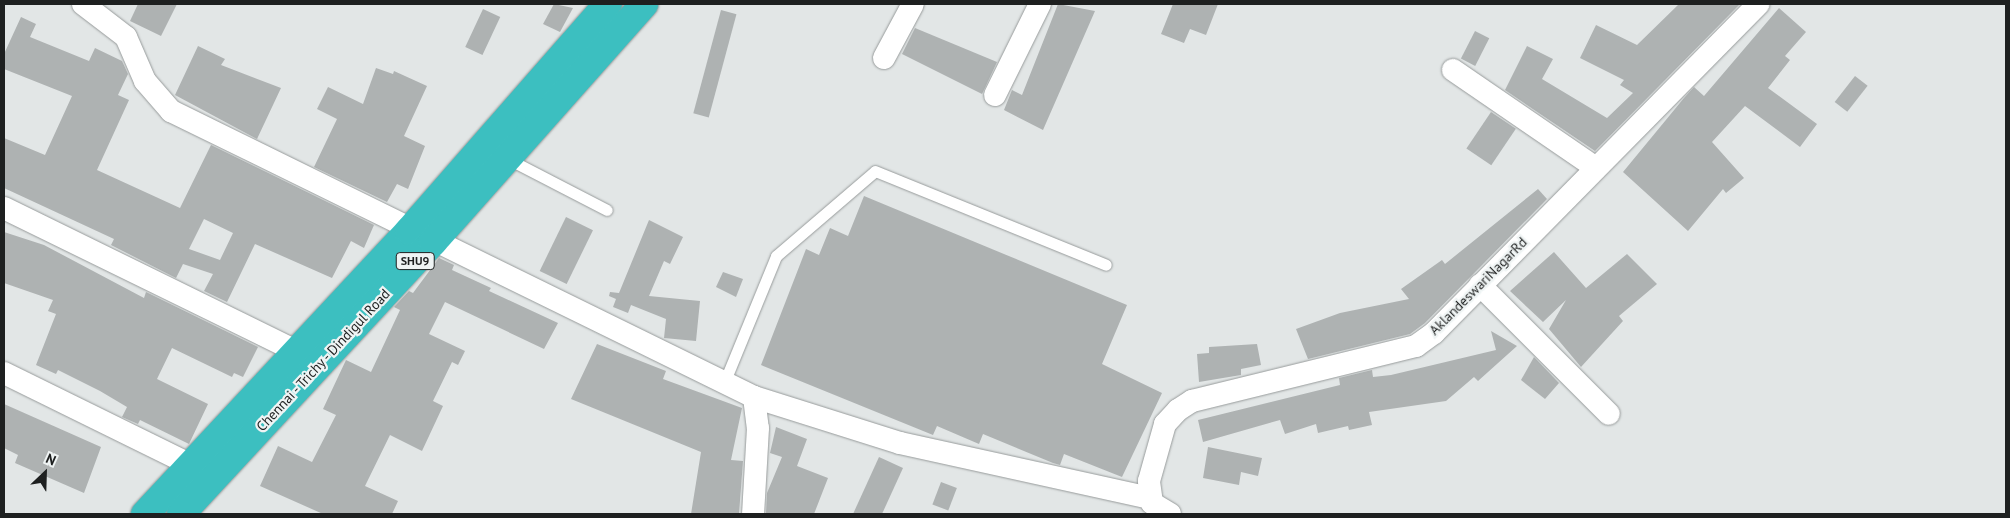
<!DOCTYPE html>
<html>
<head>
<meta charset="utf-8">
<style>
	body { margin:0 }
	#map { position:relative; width:2010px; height:518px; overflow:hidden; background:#e2e6e6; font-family:"PT Sans",sans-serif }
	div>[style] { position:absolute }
	.building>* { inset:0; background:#aeb2b2; transform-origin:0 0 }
	.roads { filter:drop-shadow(0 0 1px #979b9b) drop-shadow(0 0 1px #979b9b) }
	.lane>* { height:11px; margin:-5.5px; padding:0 5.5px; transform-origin:5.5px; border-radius:5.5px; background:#fff }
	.street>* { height:22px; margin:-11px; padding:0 11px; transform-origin:11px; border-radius:11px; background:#fff }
	.highway>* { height:28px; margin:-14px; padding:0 14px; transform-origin:14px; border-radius:14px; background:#3cbfc0 }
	span { translate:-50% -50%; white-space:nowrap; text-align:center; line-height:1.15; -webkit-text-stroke:4.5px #eff4f4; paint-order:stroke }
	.shield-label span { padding:1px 4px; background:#eff4f4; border:1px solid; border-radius:4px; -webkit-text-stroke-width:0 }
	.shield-label { font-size:12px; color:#1e2020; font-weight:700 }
	.street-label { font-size:14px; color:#1e2020 }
	.frame { position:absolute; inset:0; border:5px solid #1e2020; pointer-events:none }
	.north { position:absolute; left:20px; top:448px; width:50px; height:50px; -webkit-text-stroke:4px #eff4f4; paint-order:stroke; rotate:24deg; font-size:14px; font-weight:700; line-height:20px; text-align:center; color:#1e2020 }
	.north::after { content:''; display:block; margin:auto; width:18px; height:22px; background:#1e2020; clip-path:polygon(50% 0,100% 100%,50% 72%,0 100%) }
</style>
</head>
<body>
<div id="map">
	<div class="building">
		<i style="clip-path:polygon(138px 4px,177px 4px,161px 36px,130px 21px)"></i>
		<i style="clip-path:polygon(554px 4px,573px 8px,560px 32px,543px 24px)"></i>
		<i style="clip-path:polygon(1058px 4px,1095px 11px,1043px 130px,1004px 110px,1012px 90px,1022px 95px)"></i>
		<i style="clip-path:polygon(1173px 4px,1218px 4px,1206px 35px,1190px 29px,1184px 43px,1161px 34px)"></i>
		<i style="clip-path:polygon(1679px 4px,1740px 4px,1595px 151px,1505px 90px,1527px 46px,1553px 59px,1542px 79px,1607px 118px,1633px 93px,1620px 85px,1624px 80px,1580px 58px,1596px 25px,1637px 45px)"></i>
		<i style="clip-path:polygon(1779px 8px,1806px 32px,1785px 56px,1790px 60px,1768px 88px,1817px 124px,1800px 147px,1745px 106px,1712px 142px,1744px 178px,1726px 193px,1723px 189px,1688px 231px,1623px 172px,1684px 98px,1694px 87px,1704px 96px)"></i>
		<i style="left:483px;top:9px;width:19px;height:42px;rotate:25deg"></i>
		<i style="left:721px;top:10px;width:16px;height:107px;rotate:15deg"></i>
		<i style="clip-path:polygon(evenodd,21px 17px,36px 24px,30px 37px,89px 61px,95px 48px,122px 61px,128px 74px,118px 95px,129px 100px,97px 170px,180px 208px,211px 145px,374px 225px,364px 248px,351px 241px,332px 278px,255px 244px,227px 302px,204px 291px,213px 274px,183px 264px,176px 278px,111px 245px,114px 239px,4px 188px,4px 138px,45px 155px,72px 96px,4px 69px,4px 54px,21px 17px,204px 219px,233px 233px,220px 260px,189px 249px,204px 219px)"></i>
		<i style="clip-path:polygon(915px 28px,997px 62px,982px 94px,902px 54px)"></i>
		<i style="left:1475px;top:31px;width:16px;height:31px;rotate:27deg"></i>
		<i style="clip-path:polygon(198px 46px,225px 59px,221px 65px,281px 88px,257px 139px,175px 95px)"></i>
		<i style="clip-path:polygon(376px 68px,393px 74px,394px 71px,427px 86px,404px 136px,425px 146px,408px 189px,397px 184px,387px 202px,314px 167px,337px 119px,317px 109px,328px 87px,363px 104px)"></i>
		<i style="left:1855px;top:76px;width:16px;height:33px;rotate:38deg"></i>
		<i style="left:1491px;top:112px;width:30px;height:44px;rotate:34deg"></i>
		<i style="clip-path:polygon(1538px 189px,1547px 199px,1425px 323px,1410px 334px,1308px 359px,1296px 329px,1340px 313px,1409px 299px,1401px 289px,1442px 260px,1445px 264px)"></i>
		<i style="clip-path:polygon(864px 196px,1127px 305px,1102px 364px,1162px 393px,1122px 477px,1064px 454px,1060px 465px,1053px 463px,983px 434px,979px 444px,937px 426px,933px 435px,761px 365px,806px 249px,819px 255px,830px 228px,848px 236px)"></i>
		<i style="left:566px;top:217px;width:30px;height:60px;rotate:26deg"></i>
		<i style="clip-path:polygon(649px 220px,683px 237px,670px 264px,664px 261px,649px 296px,700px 301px,696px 341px,664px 338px,666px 319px,631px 305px,628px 313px,613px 307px,616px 299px,609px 296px,610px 292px,619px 293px)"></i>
		<i style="clip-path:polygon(4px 232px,44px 245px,144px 298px,146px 292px,258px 347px,243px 377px,234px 373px,232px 377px,172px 348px,157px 379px,208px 404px,189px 444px,140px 420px,138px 424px,122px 417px,127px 407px,100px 391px,58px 370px,56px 374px,36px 365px,56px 314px,48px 311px,53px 300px,4px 283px)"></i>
		<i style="clip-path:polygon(1554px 252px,1586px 288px,1627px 254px,1657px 284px,1619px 316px,1623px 321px,1581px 367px,1549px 329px,1566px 300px,1543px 322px,1510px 291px)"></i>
		<i style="clip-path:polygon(439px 258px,454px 265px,452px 270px,491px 288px,489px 291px,558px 323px,544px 349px,445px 302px,429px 334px,465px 351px,458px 365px,452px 362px,433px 401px,443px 406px,422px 451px,390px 435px,365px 486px,398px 501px,392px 514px,323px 514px,260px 486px,278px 446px,312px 462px,336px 415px,323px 409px,346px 360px,371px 372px,400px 310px,394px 307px,409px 291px,413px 293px)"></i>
		<i style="clip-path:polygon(723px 272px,743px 279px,736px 297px,716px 287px)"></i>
		<i style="clip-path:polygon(1491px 331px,1517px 346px,1478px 381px,1474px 377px,1446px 401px,1369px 412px,1372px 425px,1349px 430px,1348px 426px,1318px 433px,1316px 424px,1285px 434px,1280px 420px,1203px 442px,1198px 420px,1340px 385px,1339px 378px,1372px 370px,1373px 377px,1391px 375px,1496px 350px)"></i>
		<i style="clip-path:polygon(597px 344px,666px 371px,663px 379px,742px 408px,731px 460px,743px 461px,739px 514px,691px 514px,701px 452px,571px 399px)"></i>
		<i style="clip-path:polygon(1257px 344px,1261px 365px,1241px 369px,1241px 375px,1199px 382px,1197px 354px,1209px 353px,1209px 347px)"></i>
		<i style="clip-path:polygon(1534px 357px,1559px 383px,1545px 399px,1521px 380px)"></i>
		<i style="clip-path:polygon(4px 404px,101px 447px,84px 493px,15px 463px,18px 455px,4px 448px)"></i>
		<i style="clip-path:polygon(776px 427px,807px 439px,797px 466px,828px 478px,814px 514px,766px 514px,767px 493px,782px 457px,770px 453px)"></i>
		<i style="clip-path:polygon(1208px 447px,1262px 458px,1258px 476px,1241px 472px,1239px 485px,1203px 478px)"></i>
		<i style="clip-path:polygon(879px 457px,903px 468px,882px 514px,853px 514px)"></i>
		<i style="left:941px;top:482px;width:17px;height:24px;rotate:21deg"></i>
	</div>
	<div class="roads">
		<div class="lane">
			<i style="left:508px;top:159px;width:111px;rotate:27.3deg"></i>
			<i style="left:724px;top:383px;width:137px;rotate:-67.7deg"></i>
			<i style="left:776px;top:256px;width:130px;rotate:-40.6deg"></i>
			<i style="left:875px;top:171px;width:249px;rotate:22.1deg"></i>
		</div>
		<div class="street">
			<i style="left:83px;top:4px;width:54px;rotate:37.5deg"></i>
			<i style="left:126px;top:37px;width:48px;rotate:66.6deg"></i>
			<i style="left:145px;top:81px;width:40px;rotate:49deg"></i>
			<i style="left:171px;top:111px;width:649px;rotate:26.13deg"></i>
			<i style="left:754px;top:397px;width:31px;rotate:83deg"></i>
			<i style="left:758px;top:428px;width:86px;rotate:93.3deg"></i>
			<i style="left:884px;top:58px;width:61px;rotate:-61.8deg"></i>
			<i style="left:1453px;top:70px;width:173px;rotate:34.4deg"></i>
			<i style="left:995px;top:95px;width:102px;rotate:-63.7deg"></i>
			<i style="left:4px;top:208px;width:327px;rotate:26.1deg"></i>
			<i style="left:1480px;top:285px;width:182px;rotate:45deg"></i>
			<i style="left:4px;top:373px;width:208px;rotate:26.2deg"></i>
			<i style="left:754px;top:397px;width:153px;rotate:17.5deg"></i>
			<i style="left:900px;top:443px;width:256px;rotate:12.4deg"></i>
			<i style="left:1170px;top:514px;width:21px;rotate:-149deg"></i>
			<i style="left:1152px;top:503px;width:22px;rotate:-98deg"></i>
			<i style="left:1149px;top:481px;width:59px;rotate:-74.3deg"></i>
			<i style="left:1165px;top:424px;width:19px;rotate:-47deg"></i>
			<i style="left:1178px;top:410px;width:17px;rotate:-33deg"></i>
			<i style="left:1192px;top:401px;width:231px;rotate:-13.8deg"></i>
			<i style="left:1416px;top:346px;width:22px;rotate:-36deg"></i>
			<i style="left:1434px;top:333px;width:462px;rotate:-45.4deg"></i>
		</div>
		<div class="highway">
			<i style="left:145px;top:514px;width:387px;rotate:-47deg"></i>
			<i style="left:409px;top:231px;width:302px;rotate:-48.8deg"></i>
			<i style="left:181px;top:514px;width:371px;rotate:-47.2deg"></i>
			<i style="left:433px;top:242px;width:318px;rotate:-48.4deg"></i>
		</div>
	</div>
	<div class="shield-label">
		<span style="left:415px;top:261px">SHU9</span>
	</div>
	<div class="street-label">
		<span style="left:1478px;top:286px;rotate:-45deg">AklandeswariNagarRd</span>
		<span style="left:323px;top:360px;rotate:-47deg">Chennai - Trichy - Dindigul Road</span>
	</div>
	<div class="frame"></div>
	<div class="north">N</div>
</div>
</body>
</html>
